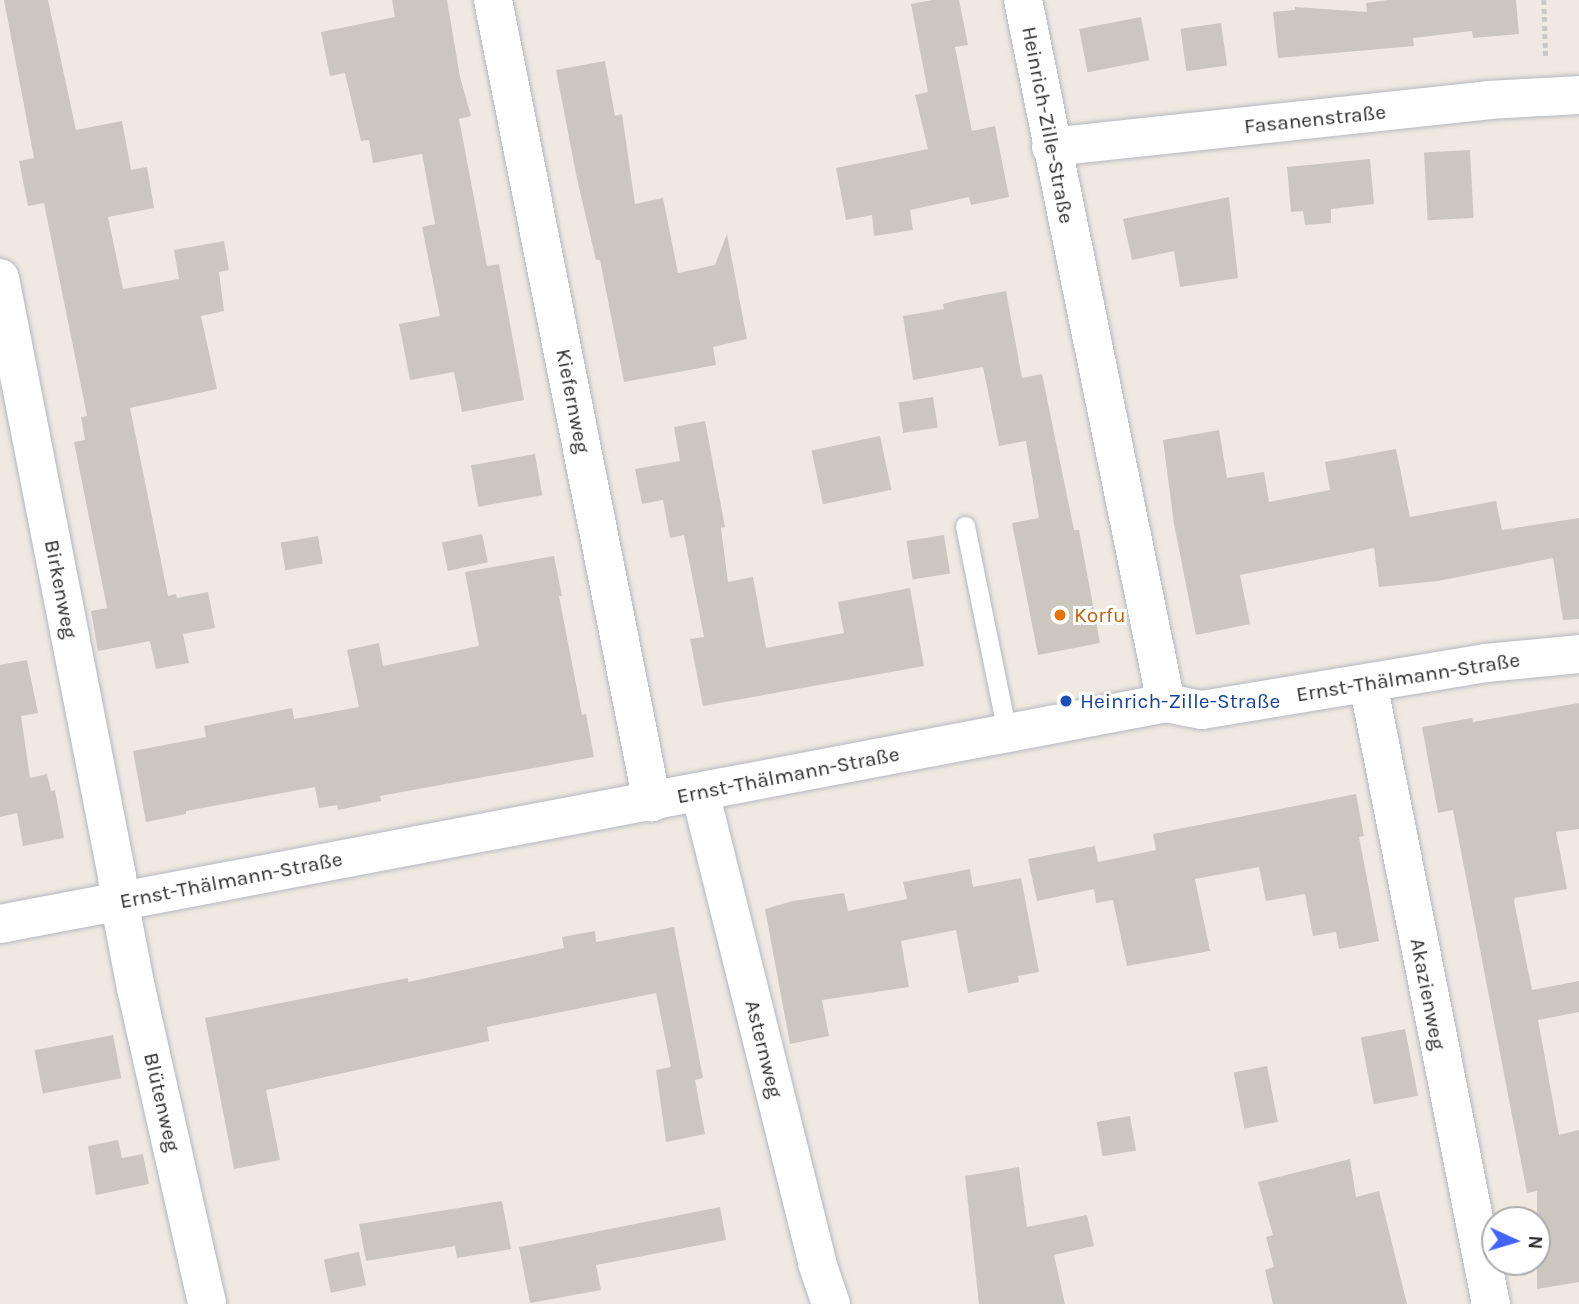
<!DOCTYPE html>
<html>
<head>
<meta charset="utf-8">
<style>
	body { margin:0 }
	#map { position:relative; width:1579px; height:1304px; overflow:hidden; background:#efe9e1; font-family:Karla,sans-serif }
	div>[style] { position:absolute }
	.building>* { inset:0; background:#cbc7bf; transform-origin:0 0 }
	.path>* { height:4.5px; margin-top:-2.25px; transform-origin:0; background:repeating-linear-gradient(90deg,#c9c9c9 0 5px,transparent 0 8.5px) }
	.roads { filter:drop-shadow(0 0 2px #b4b7c1) drop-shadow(0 0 2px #b4b7c1) }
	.lane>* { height:19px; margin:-9.5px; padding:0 9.5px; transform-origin:9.5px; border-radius:9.5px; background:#fff }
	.street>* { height:38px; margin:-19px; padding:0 19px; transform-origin:19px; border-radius:19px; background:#fff }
	.dots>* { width:19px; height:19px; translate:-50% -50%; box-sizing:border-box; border:4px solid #fff; border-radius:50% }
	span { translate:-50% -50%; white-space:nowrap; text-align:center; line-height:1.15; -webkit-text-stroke:6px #fff; paint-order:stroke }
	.street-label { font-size:21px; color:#2e2e2e }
	.food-label { font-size:21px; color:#c56008 }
	.left { translate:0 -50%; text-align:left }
	.transit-label { font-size:21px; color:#164399 }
	.north { position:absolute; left:1481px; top:1206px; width:70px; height:70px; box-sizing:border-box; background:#fff; border:2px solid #ababab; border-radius:50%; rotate:94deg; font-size:19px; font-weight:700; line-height:28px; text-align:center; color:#2e2e2e }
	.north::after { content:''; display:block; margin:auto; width:24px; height:32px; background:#4264fb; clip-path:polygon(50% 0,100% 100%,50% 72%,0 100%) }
</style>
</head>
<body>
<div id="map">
	<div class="building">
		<i style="clip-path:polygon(4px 0,48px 0,76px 130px,122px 121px,131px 170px,147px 167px,154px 208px,108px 217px,123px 289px,179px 279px,174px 250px,224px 241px,229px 270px,219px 272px,224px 311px,201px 316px,217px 389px,130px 408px,168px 596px,176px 594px,177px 598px,208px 592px,215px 628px,183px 634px,189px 663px,156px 669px,150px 641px,98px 651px,91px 611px,107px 608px,74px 442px,85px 440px,81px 417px,87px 416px,44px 203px,28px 206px,19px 161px,34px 158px)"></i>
		<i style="clip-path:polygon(392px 0,447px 0,460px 77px,471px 116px,459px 119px,487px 266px,499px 264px,524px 400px,462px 412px,454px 372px,410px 380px,399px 324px,440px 316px,422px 227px,435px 224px,422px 154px,373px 163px,369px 140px,361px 141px,345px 73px,330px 76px,321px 32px,395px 17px)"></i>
		<i style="clip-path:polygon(933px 0,959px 0,968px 45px,955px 47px,972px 131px,995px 126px,1009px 197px,971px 205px,969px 197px,910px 210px,913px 230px,874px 236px,872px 215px,846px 220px,836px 168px,928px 149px,915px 95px,928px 92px,911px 4px)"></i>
		<i style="clip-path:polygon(1388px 0,1516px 0,1519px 34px,1473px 38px,1472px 31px,1413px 38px,1414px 46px,1278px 58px,1273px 12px,1295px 10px,1295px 7px,1367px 12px,1366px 3px)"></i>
		<i style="left:1141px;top:17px;width:44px;height:63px;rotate:79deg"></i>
		<i style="left:1221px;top:23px;width:43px;height:41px;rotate:82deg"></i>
		<i style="clip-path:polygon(605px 61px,615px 116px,622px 114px,635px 204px,663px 198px,678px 273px,715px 265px,727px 234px,747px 339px,713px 347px,716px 365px,624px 382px,600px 260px,596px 260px,577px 179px,556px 70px)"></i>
		<i style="left:1470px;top:150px;width:68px;height:46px;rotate:87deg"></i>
		<i style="clip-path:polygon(1370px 159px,1374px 204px,1331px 209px,1331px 223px,1305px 225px,1303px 211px,1291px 212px,1287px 167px)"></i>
		<i style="clip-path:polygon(1229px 197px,1238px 278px,1180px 287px,1174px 251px,1132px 260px,1123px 219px)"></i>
		<i style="clip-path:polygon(1006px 291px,1022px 378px,1042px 374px,1074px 530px,1079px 530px,1100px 643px,1038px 655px,1012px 523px,1039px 518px,1026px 441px,999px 446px,983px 367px,913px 380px,903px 316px,944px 309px,943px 304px,958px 300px)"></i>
		<i style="left:933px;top:397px;width:31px;height:35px;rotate:81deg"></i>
		<i style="clip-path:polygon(705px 421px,725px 527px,721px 528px,728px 582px,753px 577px,766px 648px,844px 633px,838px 602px,910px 588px,924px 666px,703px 706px,690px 639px,704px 637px,684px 535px,670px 538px,663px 500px,642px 504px,635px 469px,680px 461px,674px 427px)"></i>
		<i style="clip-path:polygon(1219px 430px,1227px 478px,1264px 472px,1269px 502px,1330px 490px,1325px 462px,1396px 449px,1410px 517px,1496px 501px,1502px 530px,1579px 518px,1579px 619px,1563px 620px,1553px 558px,1438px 581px,1379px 587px,1374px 548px,1240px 575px,1250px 624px,1196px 635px,1174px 524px,1163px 440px)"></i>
		<i style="left:880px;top:436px;width:55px;height:70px;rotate:78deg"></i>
		<i style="left:535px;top:454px;width:42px;height:65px;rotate:80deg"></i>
		<i style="left:482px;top:534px;width:29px;height:41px;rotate:78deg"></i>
		<i style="left:944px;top:535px;width:39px;height:38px;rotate:81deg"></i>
		<i style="left:318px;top:536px;width:28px;height:38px;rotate:80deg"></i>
		<i style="clip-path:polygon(554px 556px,562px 596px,559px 596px,582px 715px,586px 714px,594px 757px,380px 796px,381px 801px,338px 810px,337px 805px,319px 808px,315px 787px,186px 811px,186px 814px,146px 822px,133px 751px,206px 737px,204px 726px,292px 708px,294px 719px,359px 707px,347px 650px,379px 643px,383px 666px,479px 646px,465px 572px)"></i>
		<i style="clip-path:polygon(27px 660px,38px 713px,21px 716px,30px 778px,47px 774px,51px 791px,55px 790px,64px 838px,23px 846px,17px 813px,0 817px,0 665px)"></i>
		<i style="clip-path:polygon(1579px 703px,1579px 829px,1556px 832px,1567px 889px,1515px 898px,1514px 901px,1532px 990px,1579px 981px,1579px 1012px,1538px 1020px,1559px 1135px,1579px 1130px,1579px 1282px,1537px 1289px,1537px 1191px,1527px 1193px,1453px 810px,1438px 813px,1422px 727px,1472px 718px,1473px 722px)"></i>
		<i style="clip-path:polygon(1356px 794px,1364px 836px,1359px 837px,1379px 941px,1339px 949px,1336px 932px,1313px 936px,1305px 894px,1266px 901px,1259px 867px,1195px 879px,1210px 951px,1127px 966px,1113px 900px,1096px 903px,1094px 889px,1037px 901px,1028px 859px,1095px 846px,1098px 862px,1156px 850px,1153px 834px)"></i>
		<i style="clip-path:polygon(970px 869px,973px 887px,1021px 878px,1039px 972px,1018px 976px,1019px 982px,968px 993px,956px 930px,901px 941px,909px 987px,822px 1000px,829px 1036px,790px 1044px,765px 909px,793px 901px,844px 893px,848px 911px,877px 905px,907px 899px,903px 882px)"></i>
		<i style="clip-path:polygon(674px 927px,703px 1078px,695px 1080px,705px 1134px,666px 1142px,656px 1070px,671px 1067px,656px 993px,487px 1027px,489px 1041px,266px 1090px,280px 1160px,234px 1169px,205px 1018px,408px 978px,408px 982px,564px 948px,562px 937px,595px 931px,596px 942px)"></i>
		<i style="left:1405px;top:1029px;width:68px;height:45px;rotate:79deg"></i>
		<i style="left:113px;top:1035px;width:44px;height:80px;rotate:79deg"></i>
		<i style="left:1267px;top:1066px;width:57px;height:34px;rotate:79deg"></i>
		<i style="left:1130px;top:1116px;width:35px;height:34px;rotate:80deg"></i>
		<i style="clip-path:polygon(118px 1140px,122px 1158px,143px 1154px,149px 1184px,96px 1195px,88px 1146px)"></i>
		<i style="clip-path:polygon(1350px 1159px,1356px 1197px,1379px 1191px,1407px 1304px,1273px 1304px,1265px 1270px,1274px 1267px,1266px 1237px,1273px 1235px,1258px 1182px)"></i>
		<i style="clip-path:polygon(1019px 1167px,1027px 1227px,1087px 1215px,1094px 1246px,1054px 1255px,1065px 1304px,979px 1304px,965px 1176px)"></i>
		<i style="clip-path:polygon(502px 1201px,511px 1249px,457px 1258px,455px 1246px,366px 1261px,359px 1224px)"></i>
		<i style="clip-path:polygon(720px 1207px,726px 1240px,596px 1265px,601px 1290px,530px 1303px,519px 1247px)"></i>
		<i style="left:359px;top:1252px;width:34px;height:36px;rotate:78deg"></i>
	</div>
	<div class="path">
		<i style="left:1544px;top:0;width:59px;rotate:88.1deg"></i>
	</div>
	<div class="roads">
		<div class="lane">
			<i style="left:965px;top:526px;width:210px;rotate:78.5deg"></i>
		</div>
		<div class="street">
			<i style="left:493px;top:0;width:818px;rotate:78.79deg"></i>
			<i style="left:1023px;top:0;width:717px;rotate:78.5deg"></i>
			<i style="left:1051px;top:147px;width:440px;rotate:-6.1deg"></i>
			<i style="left:1488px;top:100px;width:91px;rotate:-3.1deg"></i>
			<i style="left:0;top:278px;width:609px;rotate:78.93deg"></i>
			<i style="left:117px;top:876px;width:24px;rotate:85deg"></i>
			<i style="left:119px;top:900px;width:90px;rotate:79.1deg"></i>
			<i style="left:136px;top:988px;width:324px;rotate:77.3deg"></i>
			<i style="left:1368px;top:683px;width:633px;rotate:78.8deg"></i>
			<i style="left:700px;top:792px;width:485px;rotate:76deg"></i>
			<i style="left:817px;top:1263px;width:43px;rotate:71.1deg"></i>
			<i style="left:0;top:924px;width:1187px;rotate:-10.73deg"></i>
			<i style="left:1166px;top:703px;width:37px;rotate:11deg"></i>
			<i style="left:1202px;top:710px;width:288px;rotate:-9.4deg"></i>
			<i style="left:1486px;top:663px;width:93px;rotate:-5.5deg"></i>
		</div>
	</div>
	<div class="dots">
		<i style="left:1060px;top:615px;background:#e8710a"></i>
		<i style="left:1066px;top:701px;background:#1a4fb4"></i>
	</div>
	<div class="street-label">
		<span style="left:1315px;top:119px;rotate:-6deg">Fasanenstraße</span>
		<span style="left:1048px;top:125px;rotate:79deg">Heinrich-Zille-Straße</span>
		<span style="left:573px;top:401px;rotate:79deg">Kiefernweg</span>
		<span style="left:61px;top:589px;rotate:79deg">Birkenweg</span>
		<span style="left:1408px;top:677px;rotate:-9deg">Ernst-Thälmann-Straße</span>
		<span style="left:788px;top:775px;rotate:-11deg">Ernst-Thälmann-Straße</span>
		<span style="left:231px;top:880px;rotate:-11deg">Ernst-Thälmann-Straße</span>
		<span style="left:1428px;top:994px;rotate:79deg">Akazienweg</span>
		<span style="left:764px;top:1049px;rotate:76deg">Asternweg</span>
		<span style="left:162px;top:1102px;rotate:77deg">Blütenweg</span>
	</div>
	<div class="food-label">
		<span class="left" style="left:1074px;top:615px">Korfu</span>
	</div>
	<div class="transit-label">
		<span class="left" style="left:1080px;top:701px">Heinrich-Zille-Straße</span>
	</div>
	<div class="north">N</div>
</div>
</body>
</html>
